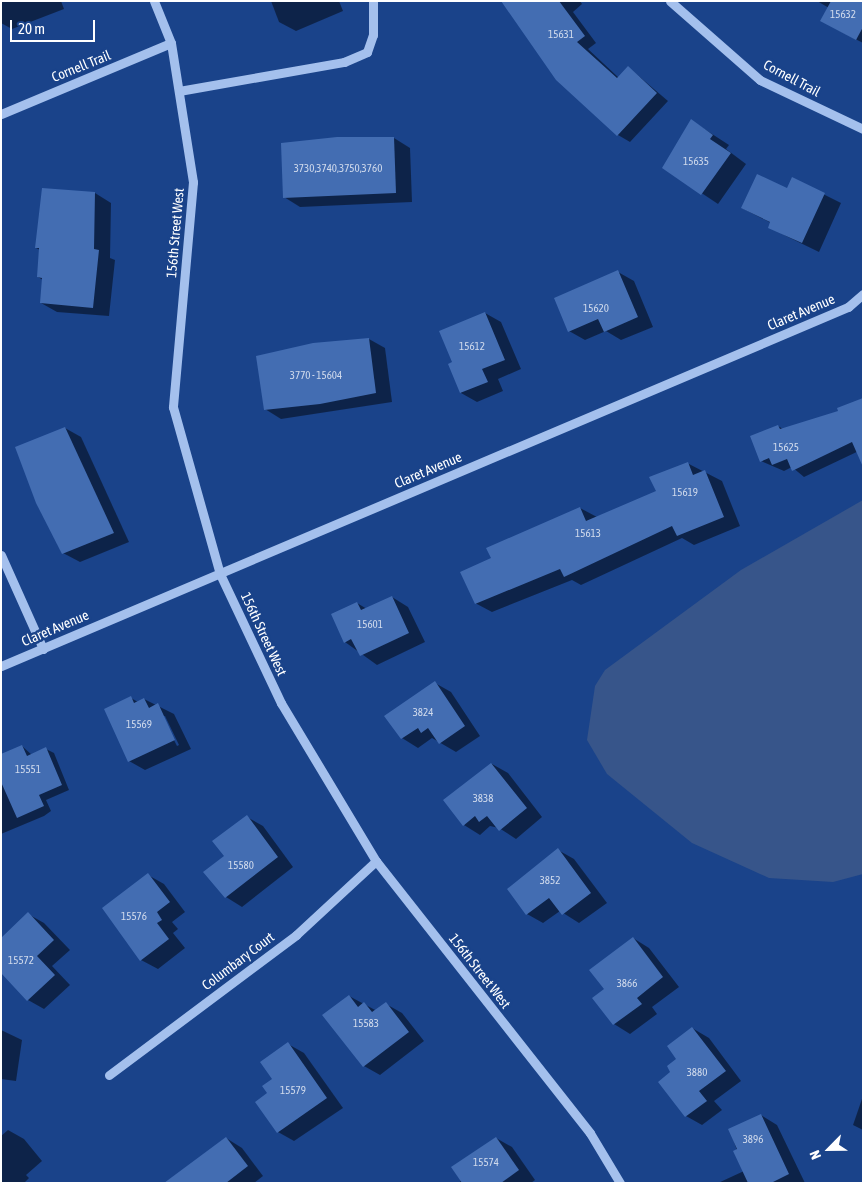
<!DOCTYPE html>
<html>
<head>
<meta charset="utf-8">
<style>
	body { margin:0 }
	#map { position:relative; width:864px; height:1184px; overflow:hidden; background:#1a438a; font-family:"Asap Condensed",sans-serif }
	div>[style] { position:absolute }
	.water>* { inset:0; background:#37558a }
	.shadow>* { inset:0; background:#0007 }
	.building>* { inset:0; background:#436db2 }
	.minor>* { height:9px; margin:-4.5px; padding:0 4.5px; transform-origin:4.5px; border-radius:4.5px; background:#a4c0ed }
	span { translate:-50% -50%; white-space:nowrap; text-align:center; line-height:1.15; -webkit-text-stroke:5px #1a438a; paint-order:stroke }
	.number-label { font-size:11px; color:#d0daec }
	.number-label span { -webkit-text-stroke-width:0 }
	.street-label { font-size:14px; color:#fff }
	.frame { position:absolute; inset:0; border:2px solid #fff; pointer-events:none }
	.north { position:absolute; left:804px; top:1124px; width:50px; height:50px; -webkit-text-stroke:4px #1a438a; paint-order:stroke; rotate:247deg; font-size:14px; font-weight:700; line-height:20px; text-align:center; color:#fff }
	.north::after { content:''; display:block; margin:auto; width:18px; height:22px; background:#fff; clip-path:polygon(50% 0,100% 100%,50% 72%,0 100%) }
	.scale { position:absolute; left:10px; top:20px; width:85px; height:22px; box-sizing:border-box; border:2px solid #fff; border-top:0; padding-left:6px; font-size:15px; line-height:18px; white-space:nowrap; color:#fff; -webkit-text-stroke:4px #1a438a; paint-order:stroke }
</style>
</head>
<body>
<div id="map">
	<div class="water">
		<i style="clip-path:polygon(863px 500px,863px 874px,833px 882px,769px 878px,692px 843px,607px 774px,587px 740px,595px 686px,605px 670px,741px 570px)"></i>
	</div>
	<div class="shadow">
		<i style="clip-path:polygon(1px 1px,61px 1px,64px 9px,12px 29px,1px 23px)"></i>
		<i style="clip-path:polygon(271px 1px,339px 1px,343px 11px,296px 31px,279px 22px)"></i>
		<i style="clip-path:polygon(507px 1px,580px 1px,582px 4px,573px 12px,596px 43px,588px 49px,619px 78px,628px 67px,668px 101px,630px 142px,618px 135px,555px 77px)"></i>
		<i style="clip-path:polygon(817px 1px,863px 1px,863px 43px,838px 30px,829px 8px)"></i>
		<i style="clip-path:polygon(692px 121px,729px 145px,726px 149px,746px 164px,718px 204px,664px 168px)"></i>
		<i style="clip-path:polygon(394px 138px,410px 148px,412px 202px,300px 207px,284px 197px)"></i>
		<i style="clip-path:polygon(793px 179px,841px 203px,819px 252px,786px 236px,770px 227px,771px 223px,742px 208px,788px 189px)"></i>
		<i style="clip-path:polygon(95px 193px,111px 203px,110px 258px,115px 260px,109px 316px,57px 312px,41px 303px,43px 280px,38px 277px,40px 250px,36px 248px)"></i>
		<i style="clip-path:polygon(618px 272px,634px 281px,653px 327px,621px 340px,606px 331px,585px 340px,569px 331px)"></i>
		<i style="clip-path:polygon(485px 313px,501px 322px,521px 369px,498px 379px,503px 391px,477px 402px,461px 393px,454px 363px)"></i>
		<i style="clip-path:polygon(369px 339px,385px 348px,392px 402px,281px 419px,265px 409px)"></i>
		<i style="clip-path:polygon(840px 412px,863px 449px,804px 477px,792px 467px,784px 471px,761px 461px,778px 426px,783px 429px)"></i>
		<i style="clip-path:polygon(65px 428px,81px 437px,129px 542px,80px 562px,63px 553px)"></i>
		<i style="clip-path:polygon(687px 463px,722px 481px,740px 526px,694px 545px,682px 538px,581px 585px,572px 580px,492px 612px,475px 603px,493px 559px,580px 508px,597px 517px,658px 492px)"></i>
		<i style="clip-path:polygon(392px 597px,408px 607px,425px 642px,377px 665px,345px 642px,357px 603px,367px 609px)"></i>
		<i style="clip-path:polygon(435px 683px,451px 692px,480px 736px,456px 752px,432px 738px,418px 748px,402px 738px)"></i>
		<i style="clip-path:polygon(evenodd,131px 698px,138px 702px,144px 699px,174px 714px,191px 749px,145px 770px,129px 761px,131px 698px,162px 716px,165px 716px,179px 745px,177px 746px,162px 716px)"></i>
		<i style="clip-path:polygon(22px 746px,32px 755px,46px 749px,54px 753px,69px 790px,46px 800px,51px 811px,44px 816px,1px 834px,1px 755px)"></i>
		<i style="clip-path:polygon(492px 764px,508px 773px,542px 817px,516px 839px,499px 828px,490px 826px,480px 835px,464px 825px)"></i>
		<i style="clip-path:polygon(247px 817px,263px 826px,293px 867px,242px 907px,226px 897px,205px 872px,226px 856px)"></i>
		<i style="clip-path:polygon(558px 850px,574px 859px,607px 903px,579px 923px,560px 911px,543px 923px,527px 914px)"></i>
		<i style="clip-path:polygon(148px 875px,164px 884px,185px 912px,172px 922px,178px 929px,173px 933px,185px 948px,158px 969px,141px 960px)"></i>
		<i style="clip-path:polygon(28px 914px,44px 923px,70px 950px,52px 966px,70px 985px,44px 1009px,28px 1000px)"></i>
		<i style="clip-path:polygon(633px 938px,649px 948px,679px 987px,652px 1007px,657px 1014px,630px 1034px,614px 1024px,594px 998px,605px 990px)"></i>
		<i style="clip-path:polygon(349px 996px,377px 1011px,386px 1004px,402px 1013px,424px 1041px,380px 1075px,364px 1066px)"></i>
		<i style="clip-path:polygon(692px 1028px,709px 1038px,741px 1081px,714px 1101px,722px 1110px,702px 1125px,686px 1116px,671px 1073px)"></i>
		<i style="clip-path:polygon(1px 1030px,22px 1040px,16px 1081px,1px 1079px)"></i>
		<i style="clip-path:polygon(288px 1044px,304px 1053px,343px 1108px,294px 1141px,278px 1132px,269px 1093px)"></i>
		<i style="clip-path:polygon(863px 1096px,863px 1130px,853px 1125px)"></i>
		<i style="clip-path:polygon(761px 1115px,777px 1125px,805px 1183px,718px 1183px,744px 1171px,730px 1130px)"></i>
		<i style="clip-path:polygon(8px 1130px,24px 1139px,42px 1161px,26px 1175px,29px 1178px,24px 1183px,1px 1183px,1px 1136px)"></i>
		<i style="clip-path:polygon(226px 1138px,242px 1148px,263px 1176px,254px 1183px,176px 1183px)"></i>
		<i style="clip-path:polygon(496px 1138px,512px 1147px,535px 1180px,531px 1183px,459px 1183px)"></i>
	</div>
	<div class="building">
		<i style="clip-path:polygon(501px 1px,559px 1px,585px 36px,577px 42px,617px 78px,628px 66px,657px 93px,617px 136px,556px 80px)"></i>
		<i style="clip-path:polygon(831px 1px,863px 1px,863px 27px,856px 40px,820px 21px)"></i>
		<i style="clip-path:polygon(691px 119px,713px 135px,710px 139px,731px 153px,701px 195px,662px 168px)"></i>
		<i style="clip-path:polygon(337px 137px,394px 137px,396px 193px,283px 198px,281px 143px)"></i>
		<i style="clip-path:polygon(757px 174px,787px 188px,792px 177px,825px 193px,802px 243px,768px 228px,770px 222px,741px 208px)"></i>
		<i style="clip-path:polygon(42px 188px,95px 192px,94px 249px,99px 250px,93px 308px,40px 303px,42px 278px,37px 277px,39px 248px,35px 248px)"></i>
		<i style="clip-path:polygon(618px 270px,638px 317px,604px 332px,598px 319px,568px 332px,554px 298px)"></i>
		<i style="clip-path:polygon(485px 312px,505px 360px,482px 369px,488px 382px,460px 393px,448px 364px,452px 362px,439px 331px)"></i>
		<i style="clip-path:polygon(369px 338px,376px 393px,320px 404px,264px 410px,256px 356px,313px 343px)"></i>
		<i style="clip-path:polygon(863px 398px,863px 467px,852px 442px,792px 471px,787px 459px,772px 465px,769px 458px,760px 462px,750px 436px,778px 425px,780px 429px,838px 411px,837px 408px)"></i>
		<i style="clip-path:polygon(65px 427px,114px 533px,62px 554px,36px 503px,15px 447px)"></i>
		<i style="clip-path:polygon(688px 462px,693px 475px,705px 470px,724px 517px,677px 536px,672px 526px,564px 577px,560px 569px,475px 604px,460px 572px,491px 558px,486px 548px,580px 507px,586px 521px,656px 491px,649px 477px)"></i>
		<i style="clip-path:polygon(392px 596px,409px 633px,360px 656px,351px 639px,344px 643px,331px 614px,357px 602px,361px 610px)"></i>
		<i style="clip-path:polygon(435px 681px,465px 726px,439px 744px,428px 728px,421px 733px,418px 728px,401px 739px,384px 716px)"></i>
		<i style="clip-path:polygon(131px 696px,134px 703px,144px 698px,149px 708px,158px 703px,175px 740px,128px 762px,104px 709px)"></i>
		<i style="clip-path:polygon(22px 745px,27px 756px,46px 747px,62px 785px,39px 795px,44px 806px,17px 818px,1px 782px,1px 754px)"></i>
		<i style="clip-path:polygon(491px 763px,527px 808px,499px 831px,487px 816px,479px 822px,475px 816px,463px 826px,443px 800px)"></i>
		<i style="clip-path:polygon(247px 815px,278px 857px,225px 898px,203px 872px,224px 856px,212px 841px)"></i>
		<i style="clip-path:polygon(558px 848px,591px 893px,562px 915px,549px 898px,526px 915px,507px 889px)"></i>
		<i style="clip-path:polygon(148px 873px,170px 902px,157px 912px,162px 920px,157px 923px,169px 939px,140px 961px,102px 908px)"></i>
		<i style="clip-path:polygon(28px 912px,54px 940px,37px 956px,55px 975px,27px 1001px,1px 973px,1px 938px)"></i>
		<i style="clip-path:polygon(633px 937px,663px 977px,637px 998px,642px 1004px,613px 1025px,592px 998px,604px 989px,589px 970px)"></i>
		<i style="clip-path:polygon(349px 995px,358px 1007px,364px 1002px,372px 1012px,386px 1002px,409px 1032px,363px 1067px,322px 1015px)"></i>
		<i style="clip-path:polygon(692px 1027px,726px 1071px,699px 1091px,707px 1101px,685px 1117px,658px 1082px,670px 1072px,667px 1066px,676px 1059px,667px 1046px)"></i>
		<i style="clip-path:polygon(288px 1042px,327px 1098px,277px 1133px,255px 1102px,267px 1093px,262px 1086px,272px 1079px,260px 1062px)"></i>
		<i style="clip-path:polygon(761px 1114px,789px 1174px,771px 1183px,748px 1183px,733px 1151px,737px 1149px,728px 1129px)"></i>
		<i style="clip-path:polygon(226px 1137px,248px 1166px,226px 1183px,164px 1183px)"></i>
		<i style="clip-path:polygon(496px 1137px,519px 1170px,501px 1183px,462px 1183px,451px 1167px)"></i>
	</div>
	<div class="minor">
		<i style="left:154px;top:1px;width:45px;rotate:68deg"></i>
		<i style="left:171px;top:43px;width:141px;rotate:81deg"></i>
		<i style="left:193px;top:182px;width:226px;rotate:95.1deg"></i>
		<i style="left:173px;top:407px;width:173px;rotate:74.3deg"></i>
		<i style="left:220px;top:574px;width:143px;rotate:64.7deg"></i>
		<i style="left:281px;top:703px;width:184px;rotate:59deg"></i>
		<i style="left:376px;top:861px;width:346px;rotate:51.8deg"></i>
		<i style="left:590px;top:1133px;width:58px;rotate:59deg"></i>
		<i style="left:670px;top:1px;width:120px;rotate:41.3deg"></i>
		<i style="left:760px;top:80px;width:114px;rotate:25.4deg"></i>
		<i style="left:179px;top:91px;width:168px;rotate:-10deg"></i>
		<i style="left:344px;top:62px;width:25px;rotate:-23deg"></i>
		<i style="left:367px;top:52px;width:18px;rotate:-71deg"></i>
		<i style="left:373px;top:35px;width:34px;rotate:-90deg"></i>
		<i style="left:1px;top:114px;width:184px;rotate:-22.7deg"></i>
		<i style="left:1px;top:555px;width:103px;rotate:65.9deg"></i>
		<i style="left:1px;top:666px;width:920px;rotate:-22.97deg"></i>
		<i style="left:848px;top:307px;width:20px;rotate:-41deg"></i>
		<i style="left:109px;top:1075px;width:234px;rotate:-36.8deg"></i>
		<i style="left:296px;top:935px;width:109px;rotate:-42.8deg"></i>
	</div>
	<div class="number-label">
		<span style="left:843px;top:14px">15632</span>
		<span style="left:561px;top:34px">15631</span>
		<span style="left:696px;top:161px">15635</span>
		<span style="left:338px;top:168px">3730,3740,3750,3760</span>
		<span style="left:596px;top:308px">15620</span>
		<span style="left:472px;top:346px">15612</span>
		<span style="left:316px;top:375px">3770 - 15604</span>
		<span style="left:786px;top:447px">15625</span>
		<span style="left:685px;top:492px">15619</span>
		<span style="left:588px;top:533px">15613</span>
		<span style="left:370px;top:624px">15601</span>
		<span style="left:423px;top:712px">3824</span>
		<span style="left:139px;top:724px">15569</span>
		<span style="left:28px;top:769px">15551</span>
		<span style="left:483px;top:798px">3838</span>
		<span style="left:241px;top:865px">15580</span>
		<span style="left:550px;top:880px">3852</span>
		<span style="left:134px;top:916px">15576</span>
		<span style="left:21px;top:960px">15572</span>
		<span style="left:627px;top:983px">3866</span>
		<span style="left:366px;top:1023px">15583</span>
		<span style="left:697px;top:1072px">3880</span>
		<span style="left:293px;top:1090px">15579</span>
		<span style="left:753px;top:1139px">3896</span>
		<span style="left:486px;top:1162px">15574</span>
	</div>
	<div class="street-label">
		<span style="left:81px;top:66px;rotate:-22deg">Cornell Trail</span>
		<span style="left:792px;top:78px;rotate:28deg">Cornell Trail</span>
		<span style="left:175px;top:233px;rotate:-85deg">156th Street West</span>
		<span style="left:801px;top:312px;rotate:-23deg">Claret Avenue</span>
		<span style="left:428px;top:470px;rotate:-23deg">Claret Avenue</span>
		<span style="left:55px;top:628px;rotate:-23deg">Claret Avenue</span>
		<span style="left:264px;top:634px;rotate:65deg">156th Street West</span>
		<span style="left:238px;top:961px;rotate:-37deg">Columbary Court</span>
		<span style="left:480px;top:971px;rotate:52deg">156th Street West</span>
	</div>
	<div class="frame"></div>
	<div class="north">N</div>
	<div class="scale">20 m</div>
</div>
</body>
</html>
